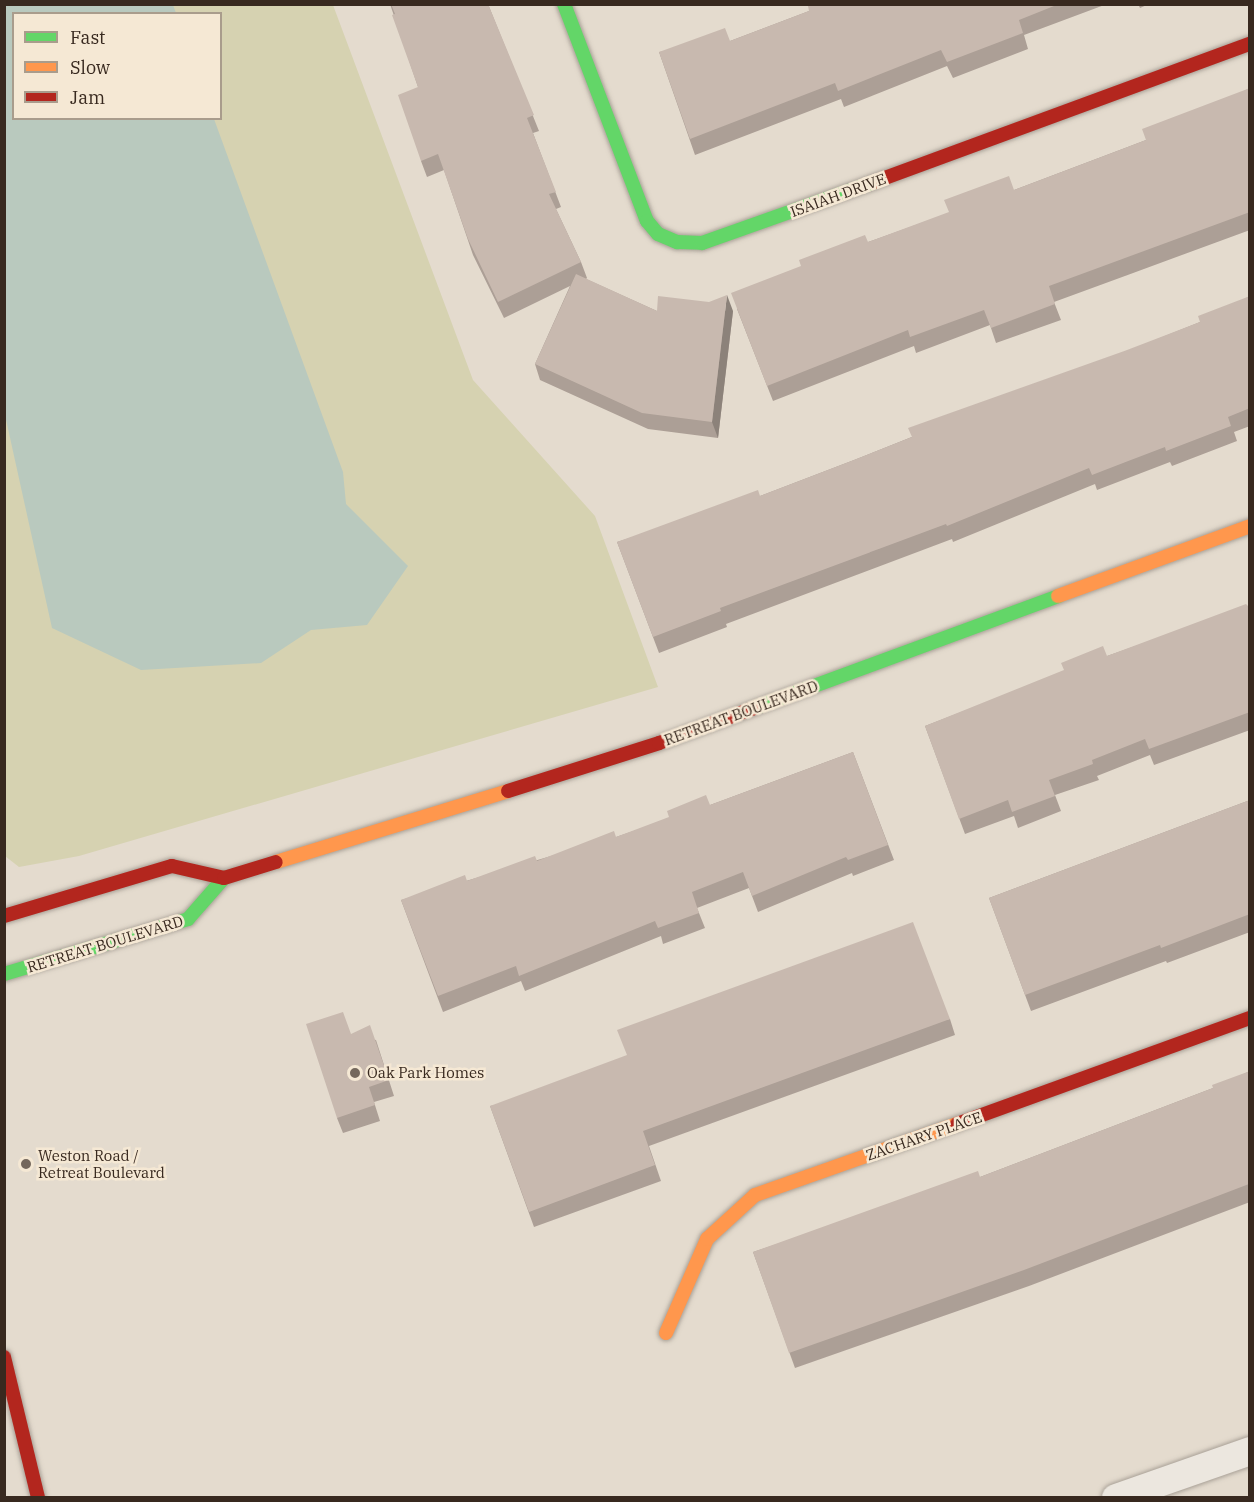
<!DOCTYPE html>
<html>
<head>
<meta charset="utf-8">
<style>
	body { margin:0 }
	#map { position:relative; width:1254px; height:1502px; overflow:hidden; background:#e4dbce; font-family:"IBM Plex Serif",serif }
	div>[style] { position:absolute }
	.green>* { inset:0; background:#d6d2b1 }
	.water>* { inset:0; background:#b9c9be }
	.roads { filter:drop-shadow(0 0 2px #a9a197) drop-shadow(0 0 2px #a9a197) }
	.street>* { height:28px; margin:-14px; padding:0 14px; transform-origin:14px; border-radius:14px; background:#ece7df }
	.fast>* { height:14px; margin:-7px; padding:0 7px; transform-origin:7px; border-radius:7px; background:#63d668 }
	.slow>* { height:14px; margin:-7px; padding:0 7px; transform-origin:7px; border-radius:7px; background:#ff974d }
	.jam>* { height:14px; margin:-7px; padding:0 7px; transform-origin:7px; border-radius:7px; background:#b3261e }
	.wall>* { inset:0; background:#ac9f96 }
	.shaded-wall>* { inset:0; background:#8c827a }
	.building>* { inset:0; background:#c8b9af }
	.dots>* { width:16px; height:16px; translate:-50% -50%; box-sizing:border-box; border:3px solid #f5e8d4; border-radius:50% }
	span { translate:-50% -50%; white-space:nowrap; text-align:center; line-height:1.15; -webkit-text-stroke:5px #f5e8d4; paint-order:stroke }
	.street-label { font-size:15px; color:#38291f }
	.poi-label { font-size:15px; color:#38291f }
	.left { translate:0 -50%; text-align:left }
	.frame { position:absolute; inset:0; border:6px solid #38291f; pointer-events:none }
	.legend { position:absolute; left:12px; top:12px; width:210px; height:108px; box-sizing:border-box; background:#f5e8d4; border:2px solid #a99c8c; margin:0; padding:8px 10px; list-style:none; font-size:18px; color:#38291f }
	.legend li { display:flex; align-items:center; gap:12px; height:30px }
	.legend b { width:30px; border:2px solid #a99c8c }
</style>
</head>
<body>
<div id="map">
	<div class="green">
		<i style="clip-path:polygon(evenodd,5px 5px,333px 5px,473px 380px,595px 516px,658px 687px,79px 856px,19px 867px,5px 856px,5px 5px,14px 14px,220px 14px,220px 118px,14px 118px,14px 14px)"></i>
	</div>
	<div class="water">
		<i style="clip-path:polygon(4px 5px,173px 5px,176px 13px,14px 14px,14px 118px,214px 119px,343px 472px,346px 504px,408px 566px,367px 625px,311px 630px,261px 663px,141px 670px,52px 628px,5px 415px)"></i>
	</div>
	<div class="roads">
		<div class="street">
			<i style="left:1116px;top:1498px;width:142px;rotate:-19.3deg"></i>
		</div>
		<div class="fast">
			<i style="left:564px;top:4px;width:232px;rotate:69.1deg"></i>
			<i style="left:647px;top:221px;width:17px;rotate:50deg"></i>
			<i style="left:658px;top:234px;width:21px;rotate:23deg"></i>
			<i style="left:677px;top:242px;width:25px;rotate:2deg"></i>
			<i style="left:702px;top:243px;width:182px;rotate:-19.5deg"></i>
			<i style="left:757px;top:707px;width:321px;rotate:-20.2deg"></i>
			<i style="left:4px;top:974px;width:192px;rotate:-16.6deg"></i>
			<i style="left:188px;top:919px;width:55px;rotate:-48.7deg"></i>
		</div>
		<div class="slow">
			<i style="left:1058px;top:596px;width:204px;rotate:-20deg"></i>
			<i style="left:276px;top:862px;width:243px;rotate:-17deg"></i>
			<i style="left:666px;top:1333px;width:103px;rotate:-66.4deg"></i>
			<i style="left:707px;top:1239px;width:65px;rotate:-42.5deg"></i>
			<i style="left:755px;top:1195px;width:214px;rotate:-19.4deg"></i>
		</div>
		<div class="jam">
			<i style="left:874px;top:182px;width:401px;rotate:-20.2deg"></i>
			<i style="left:508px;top:791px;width:158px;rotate:-17.6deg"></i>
			<i style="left:659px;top:743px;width:104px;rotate:-20.2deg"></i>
			<i style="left:4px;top:916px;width:175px;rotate:-16.6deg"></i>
			<i style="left:172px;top:866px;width:53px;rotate:13deg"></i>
			<i style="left:224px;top:878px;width:54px;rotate:-17.1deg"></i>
			<i style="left:957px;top:1124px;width:312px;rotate:-19.9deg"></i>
			<i style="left:4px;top:1357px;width:145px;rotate:76.4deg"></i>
		</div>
	</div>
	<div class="wall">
		<i style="clip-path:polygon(390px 4px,488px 4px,539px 131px,533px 133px,561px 207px,556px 209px,581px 262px,587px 278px,586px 279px,657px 311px,733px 311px,718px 438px,648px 429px,540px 380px,535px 364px,570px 286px,504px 318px,473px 255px,444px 170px,427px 177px,421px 161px,418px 87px)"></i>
		<i style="clip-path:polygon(812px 4px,1107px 4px,1024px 35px,1028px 49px,953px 78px,947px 66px,844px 107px,841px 99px,695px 155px,659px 52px,730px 41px,809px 11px)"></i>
		<i style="clip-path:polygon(1138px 4px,1149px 4px,1140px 8px)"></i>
		<i style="clip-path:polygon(1250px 88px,1250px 230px,1054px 302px,1061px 320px,996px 343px,990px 325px,916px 353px,914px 346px,773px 401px,737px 309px,868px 242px,1014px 190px,1146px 140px)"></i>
		<i style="clip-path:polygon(1250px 296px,1250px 426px,1234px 432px,1237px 441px,1172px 466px,1170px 462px,1097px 490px,1095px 484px,953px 542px,952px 539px,726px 624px,727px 627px,659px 653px,617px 542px,760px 496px,854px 460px,1200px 322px)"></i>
		<i style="clip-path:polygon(1250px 606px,1250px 730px,1154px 765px,1150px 755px,1097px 776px,1099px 780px,1055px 795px,1061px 811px,1018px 828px,1014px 816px,965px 834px,925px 726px,1107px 656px)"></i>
		<i style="clip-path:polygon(853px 752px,894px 860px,853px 876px,852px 873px,758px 912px,749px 888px,697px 908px,705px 928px,663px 944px,661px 936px,525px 991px,521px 981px,443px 1012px,401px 900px,616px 837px,710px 805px)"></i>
		<i style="clip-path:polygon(1250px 800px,1250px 932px,1167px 963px,1166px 961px,1031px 1011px,989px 898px)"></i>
		<i style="clip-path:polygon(950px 1019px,955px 1035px,649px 1146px,661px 1181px,534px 1227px,490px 1106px)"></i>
		<i style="clip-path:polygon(351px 1034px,376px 1040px,394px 1096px,374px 1102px,380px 1121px,343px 1133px,337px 1118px)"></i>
		<i style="clip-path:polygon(1250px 1071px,1250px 1202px,1029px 1286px,795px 1368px,753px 1252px,980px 1177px,1213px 1088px)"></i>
	</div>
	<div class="shaded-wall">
		<i style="clip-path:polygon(727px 295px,733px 311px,718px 438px,712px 422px)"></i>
	</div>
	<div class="building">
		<i style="clip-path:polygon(391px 4px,488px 4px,534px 115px,527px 118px,556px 192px,549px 194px,581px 262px,498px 302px,468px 239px,438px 154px,421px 161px,398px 95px,418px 87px,392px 15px,395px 14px)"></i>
		<i style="clip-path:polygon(812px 4px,1059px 4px,1019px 20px,1023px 33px,947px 62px,941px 50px,838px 91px,835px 83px,690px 139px,659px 52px,725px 28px,730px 41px,809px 11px,808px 6px)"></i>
		<i style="clip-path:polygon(1250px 88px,1250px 212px,1049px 286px,1055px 304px,991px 328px,984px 310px,910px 337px,908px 330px,767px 386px,731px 293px,801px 266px,799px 260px,865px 235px,868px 242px,949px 212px,944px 200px,1009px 176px,1014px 190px,1146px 140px,1142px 129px)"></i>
		<i style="clip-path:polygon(576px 274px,657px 311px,658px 296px,709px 302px,727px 295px,712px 422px,642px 413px,535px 364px)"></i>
		<i style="clip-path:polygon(1250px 296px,1250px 408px,1228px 417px,1231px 426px,1166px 451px,1165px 447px,1092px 475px,1089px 468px,947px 526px,946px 524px,720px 608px,721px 611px,653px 637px,617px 542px,758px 490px,760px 496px,854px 460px,912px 437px,908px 428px,1127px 350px,1200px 322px,1198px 316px)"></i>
		<i style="clip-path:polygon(1246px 604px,1248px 606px,1250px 606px,1250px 712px,1149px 749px,1145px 739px,1092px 760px,1093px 764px,1049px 780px,1055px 796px,1012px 812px,1008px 800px,959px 819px,925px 726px,1064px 670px,1061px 663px,1103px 646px,1107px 656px)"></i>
		<i style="clip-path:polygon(853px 752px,888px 845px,848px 860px,846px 857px,752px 896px,743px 872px,692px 892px,699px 913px,658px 928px,655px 921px,519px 976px,516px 966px,438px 996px,401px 900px,465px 875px,467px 881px,535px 856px,537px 861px,614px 831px,616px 837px,669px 817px,667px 811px,706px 795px,710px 805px)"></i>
		<i style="clip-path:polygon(1250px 800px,1250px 914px,1161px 948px,1160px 945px,1025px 995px,989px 898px)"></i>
		<i style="clip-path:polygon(913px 922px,950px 1019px,643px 1131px,655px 1165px,529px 1212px,490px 1106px,627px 1055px,617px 1030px)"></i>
		<i style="clip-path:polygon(343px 1012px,351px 1034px,370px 1025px,389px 1080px,369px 1087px,375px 1105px,337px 1118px,306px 1024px)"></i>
		<i style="clip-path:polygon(1250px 1071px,1250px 1186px,1249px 1184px,1024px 1270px,789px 1353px,753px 1252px,978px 1171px,980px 1177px,1213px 1088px,1212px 1085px)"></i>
	</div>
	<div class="dots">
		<i style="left:355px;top:1073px;background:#74675c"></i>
		<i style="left:26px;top:1164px;background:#74675c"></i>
	</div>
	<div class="street-label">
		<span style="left:838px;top:195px;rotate:-20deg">ISAIAH DRIVE</span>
		<span style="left:741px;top:713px;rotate:-20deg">RETREAT BOULEVARD</span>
		<span style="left:105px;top:944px;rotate:-17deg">RETREAT BOULEVARD</span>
		<span style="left:924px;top:1136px;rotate:-19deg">ZACHARY PLACE</span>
	</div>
	<div class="poi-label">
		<span class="left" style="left:367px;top:1073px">Oak Park Homes</span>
		<span class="left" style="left:38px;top:1164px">Weston Road /<br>Retreat Boulevard</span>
	</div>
	<div class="frame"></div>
	<ul class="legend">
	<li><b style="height:8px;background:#63d668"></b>Fast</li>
	<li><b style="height:8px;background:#ff974d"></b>Slow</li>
	<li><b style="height:8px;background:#b3261e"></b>Jam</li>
	</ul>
</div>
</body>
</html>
